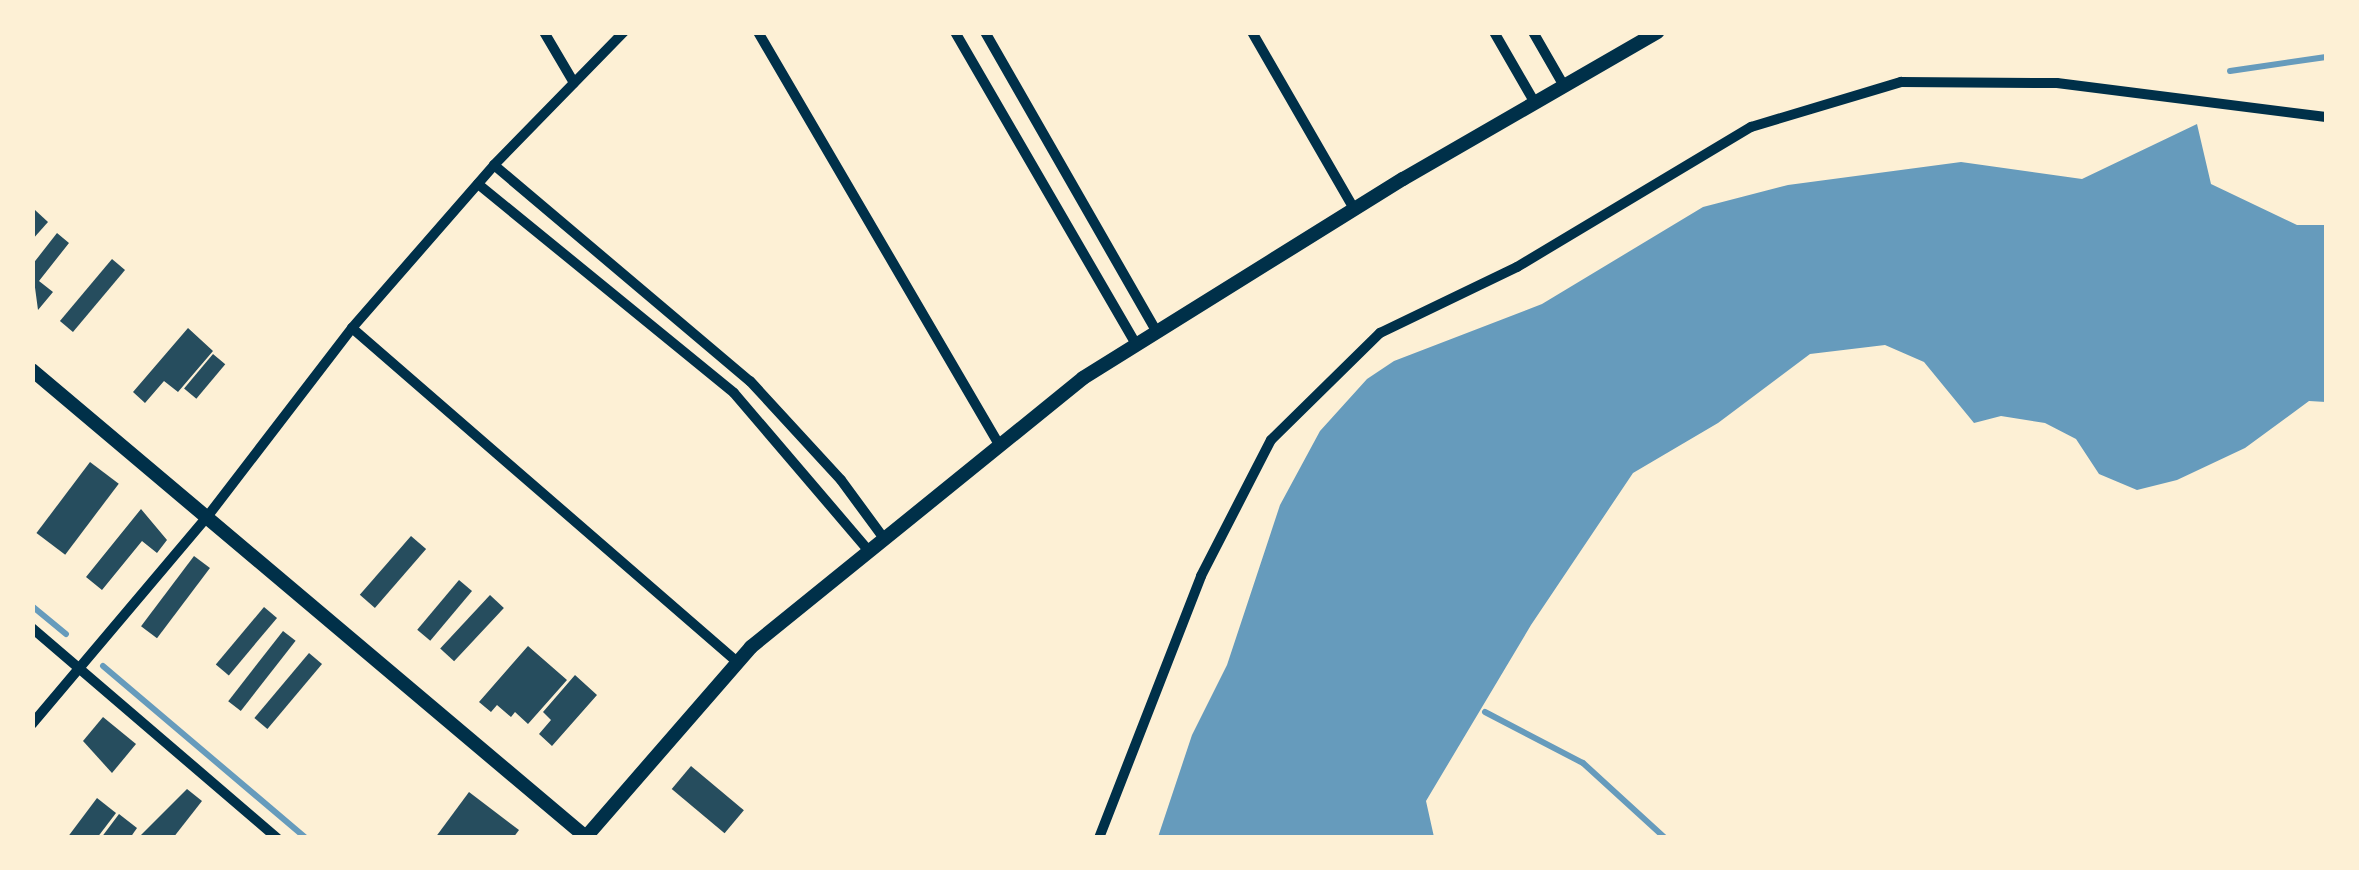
<!DOCTYPE html>
<html>
<head>
<meta charset="utf-8">
<style>
	body { margin:0 }
	#map { position:relative; width:2359px; height:870px; overflow:hidden; background:#fdf0d5; font-family:"Public Sans",sans-serif }
	div>[style] { position:absolute }
	.water>* { inset:0; background:#669bbc }
	.stream>* { height:6px; margin:-3px; padding:0 3px; transform-origin:3px; border-radius:3px; background:#669bbc }
	.building>* { inset:0; background:#264d5e; transform-origin:0 0 }
	.minor>* { height:10px; margin:-5px; padding:0 5px; transform-origin:5px; border-radius:5px; background:#003049 }
	.tertiary>* { height:14px; margin:-7px; padding:0 7px; transform-origin:7px; border-radius:7px; background:#003049 }
	span { translate:-50% -50%; white-space:nowrap; text-align:center; line-height:1.15; -webkit-text-stroke:8px #fdf0d5; paint-order:stroke }
	.frame { position:absolute; inset:0; border:35px solid #fdf0d5; pointer-events:none }
</style>
</head>
<body>
<div id="map">
	<div class="water">
		<i style="clip-path:polygon(2197px 124px,2211px 184px,2297px 225px,2326px 225px,2326px 402px,2309px 401px,2245px 448px,2177px 480px,2137px 490px,2099px 474px,2076px 439px,2045px 423px,2001px 416px,1974px 423px,1924px 362px,1885px 345px,1810px 354px,1718px 423px,1633px 473px,1531px 625px,1426px 801px,1434px 837px,1158px 837px,1192px 735px,1227px 665px,1280px 505px,1320px 431px,1367px 379px,1394px 361px,1542px 304px,1703px 207px,1788px 185px,1961px 162px,2082px 179px)"></i>
	</div>
	<div class="stream">
		<i style="left:2230px;top:71px;width:97px;rotate:-8.3deg"></i>
		<i style="left:32px;top:606px;width:44px;rotate:39.5deg"></i>
		<i style="left:103px;top:666px;width:266px;rotate:40.3deg"></i>
		<i style="left:1485px;top:712px;width:110px;rotate:27.5deg"></i>
		<i style="left:1583px;top:763px;width:111px;rotate:42.4deg"></i>
	</div>
	<div class="building">
		<i style="clip-path:polygon(35px 210px,48px 222px,32px 240px,32px 212px)"></i>
		<i style="clip-path:polygon(57px 233px,69px 243px,39px 281px,53px 292px,38px 310px,32px 265px)"></i>
		<i style="left:112px;top:259px;width:17px;height:81px;rotate:40deg"></i>
		<i style="clip-path:polygon(188px 328px,213px 351px,178px 392px,164px 381px,145px 403px,133px 392px)"></i>
		<i style="left:213px;top:354px;width:16px;height:45px;rotate:40deg"></i>
		<i style="left:90px;top:462px;width:36px;height:89px;rotate:37deg"></i>
		<i style="clip-path:polygon(141px 509px,167px 540px,157px 553px,142px 541px,102px 590px,86px 577px)"></i>
		<i style="left:411px;top:536px;width:20px;height:78px;rotate:41deg"></i>
		<i style="left:194px;top:556px;width:20px;height:88px;rotate:37deg"></i>
		<i style="left:459px;top:580px;width:17px;height:65px;rotate:40deg"></i>
		<i style="left:490px;top:595px;width:19px;height:73px;rotate:43deg"></i>
		<i style="left:264px;top:607px;width:17px;height:75px;rotate:40deg"></i>
		<i style="left:283px;top:631px;width:16px;height:89px;rotate:38deg"></i>
		<i style="clip-path:polygon(528px 646px,567px 680px,528px 724px,515px 712px,511px 717px,497px 705px,491px 712px,479px 702px)"></i>
		<i style="left:309px;top:653px;width:17px;height:85px;rotate:40deg"></i>
		<i style="clip-path:polygon(575px 675px,597px 695px,552px 746px,539px 734px,551px 720px,543px 712px)"></i>
		<i style="clip-path:polygon(103px 717px,136px 744px,112px 773px,83px 741px)"></i>
		<i style="left:691px;top:766px;width:69px;height:30px;rotate:40deg"></i>
		<i style="clip-path:polygon(187px 789px,202px 801px,173px 838px,138px 838px)"></i>
		<i style="clip-path:polygon(469px 792px,519px 830px,513px 838px,435px 838px)"></i>
		<i style="clip-path:polygon(97px 798px,116px 813px,97px 838px,67px 838px)"></i>
		<i style="clip-path:polygon(119px 814px,137px 828px,130px 838px,101px 838px)"></i>
	</div>
	<div class="minor">
		<i style="left:544px;top:32px;width:59px;rotate:59.5deg"></i>
		<i style="left:758px;top:32px;width:478px;rotate:59.7deg"></i>
		<i style="left:955px;top:32px;width:357px;rotate:59.9deg"></i>
		<i style="left:985px;top:32px;width:342px;rotate:60.2deg"></i>
		<i style="left:1252px;top:32px;width:204px;rotate:60deg"></i>
		<i style="left:1494px;top:32px;width:82px;rotate:60deg"></i>
		<i style="left:1533px;top:32px;width:62px;rotate:60.1deg"></i>
		<i style="left:494px;top:165px;width:335px;rotate:40.2deg"></i>
		<i style="left:750px;top:381px;width:134px;rotate:47.4deg"></i>
		<i style="left:841px;top:480px;width:74px;rotate:53.7deg"></i>
		<i style="left:478px;top:184px;width:330px;rotate:39.2deg"></i>
		<i style="left:734px;top:393px;width:209px;rotate:49.5deg"></i>
		<i style="left:352px;top:328px;width:508px;rotate:40.93deg"></i>
		<i style="left:32px;top:628px;width:323px;rotate:40.6deg"></i>
		<i style="left:32px;top:724px;width:271px;rotate:-49.8deg"></i>
		<i style="left:207px;top:517px;width:238px;rotate:-52.5deg"></i>
		<i style="left:352px;top:328px;width:216px;rotate:-48.9deg"></i>
		<i style="left:494px;top:165px;width:186px;rotate:-45.7deg"></i>
		<i style="left:1099px;top:838px;width:281px;rotate:-68.7deg"></i>
		<i style="left:1201px;top:576px;width:153px;rotate:-62.8deg"></i>
		<i style="left:1271px;top:440px;width:153px;rotate:-44.5deg"></i>
		<i style="left:1380px;top:333px;width:152px;rotate:-25.7deg"></i>
		<i style="left:1517px;top:267px;width:273px;rotate:-30.9deg"></i>
		<i style="left:1751px;top:127px;width:157px;rotate:-16.7deg"></i>
		<i style="left:1901px;top:82px;width:156px;rotate:0.4deg"></i>
		<i style="left:2057px;top:83px;width:271px;rotate:7.2deg"></i>
	</div>
	<div class="tertiary">
		<i style="left:32px;top:370px;width:726px;rotate:40.14deg"></i>
		<i style="left:585px;top:838px;width:253px;rotate:-49deg"></i>
		<i style="left:751px;top:647px;width:427px;rotate:-39deg"></i>
		<i style="left:1083px;top:378px;width:377px;rotate:-31.9deg"></i>
		<i style="left:1403px;top:179px;width:294px;rotate:-30deg"></i>
	</div>
	<div class="frame"></div>
</div>
</body>
</html>
